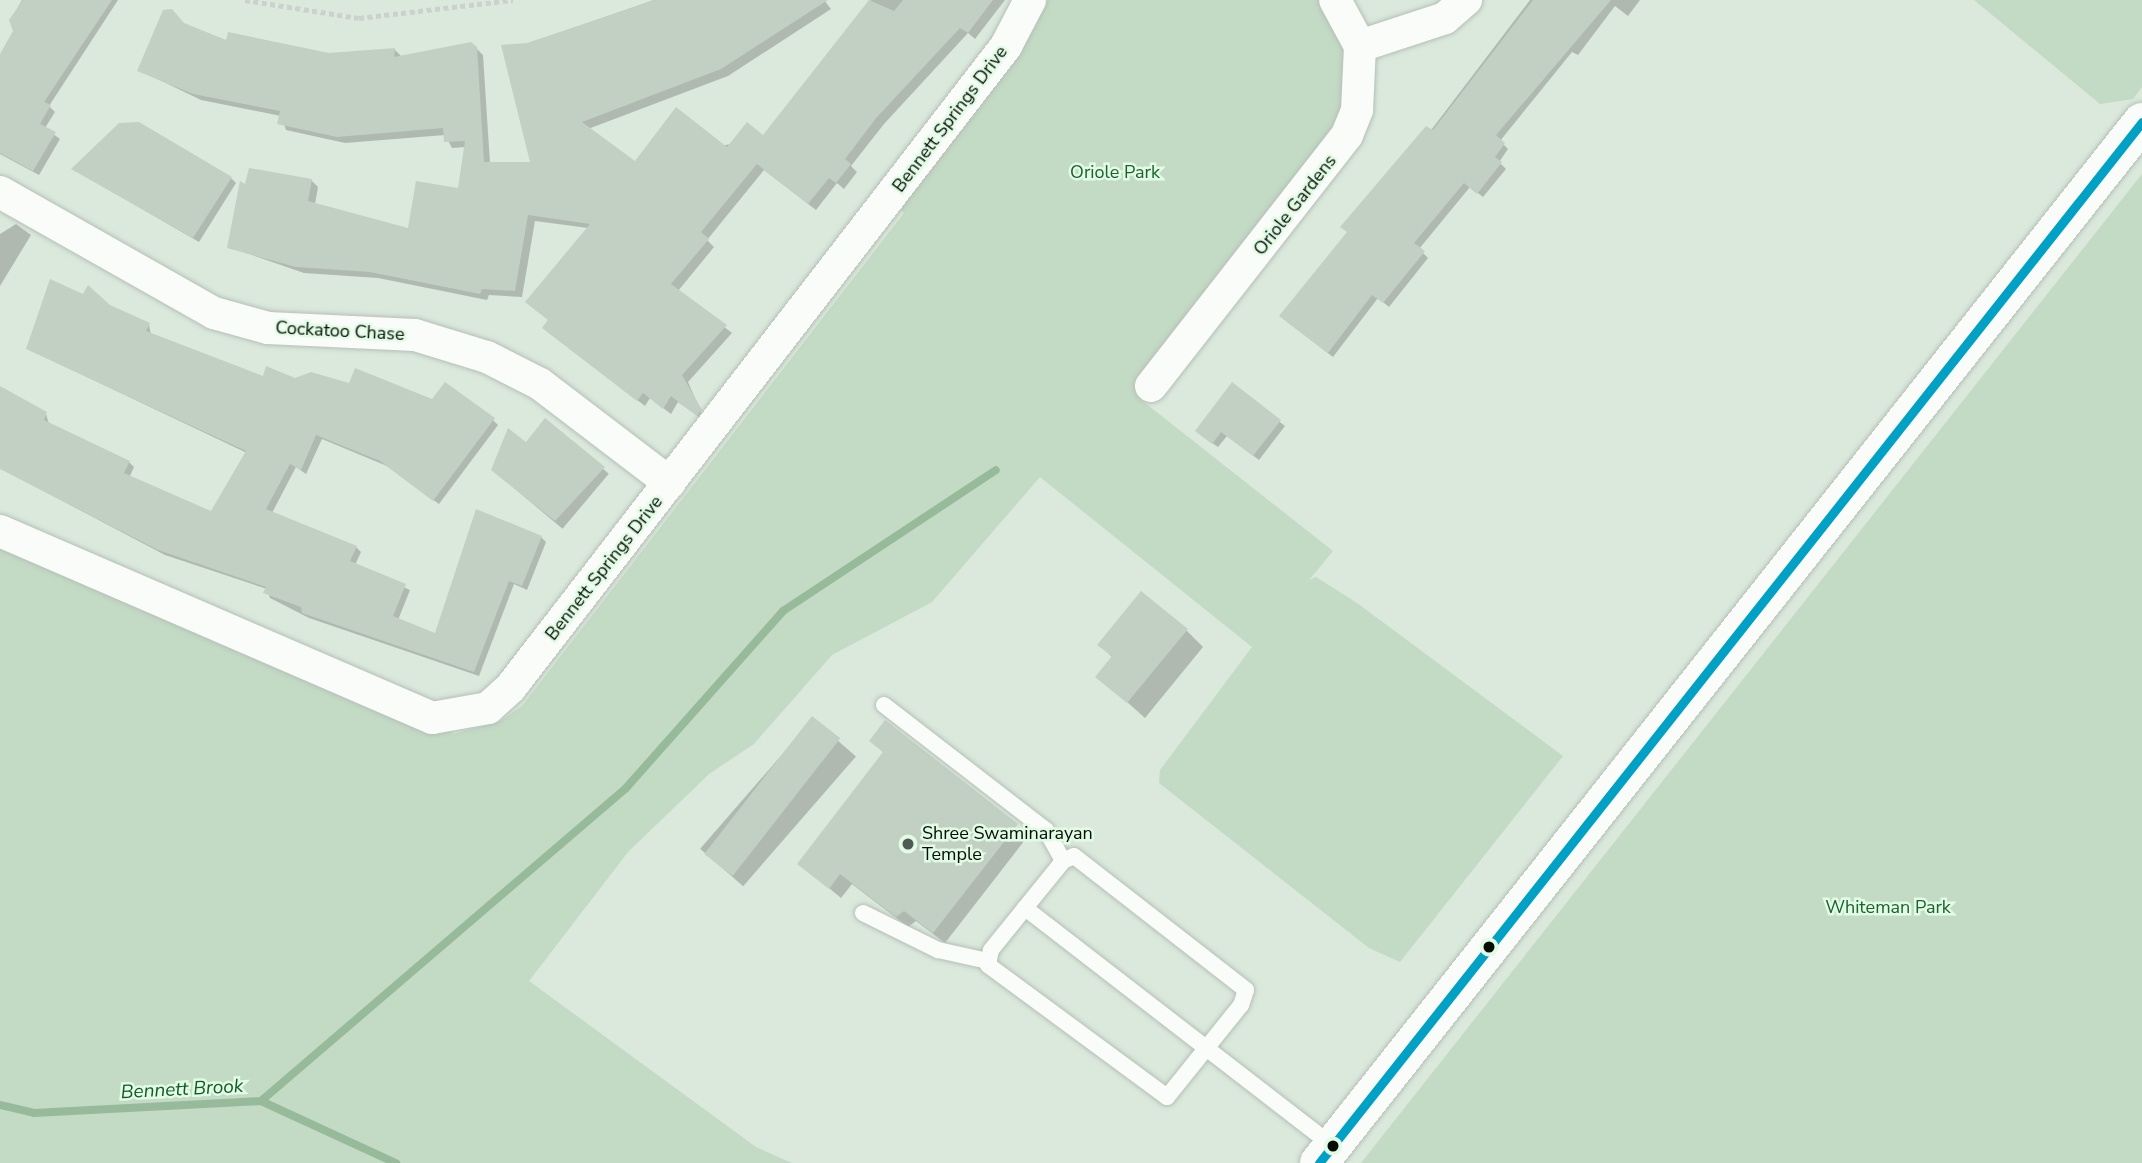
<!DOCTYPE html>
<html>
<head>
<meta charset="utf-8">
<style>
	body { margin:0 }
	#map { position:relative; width:2142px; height:1163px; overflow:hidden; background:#dbe8dc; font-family:"Nunito Sans",sans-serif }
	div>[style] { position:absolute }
	.green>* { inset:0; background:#c3dac5 }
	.shadow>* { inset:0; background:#0003; transform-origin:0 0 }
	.stream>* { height:8px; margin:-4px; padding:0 4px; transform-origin:4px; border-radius:4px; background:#96ba9a }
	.building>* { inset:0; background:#c1d0c2; transform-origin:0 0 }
	.path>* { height:4.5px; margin-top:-2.25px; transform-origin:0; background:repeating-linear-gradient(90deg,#cdd1ce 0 5px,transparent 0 8.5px) }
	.roads { filter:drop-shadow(0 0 2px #b5c0b7) drop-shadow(0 0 2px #b5c0b7) }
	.service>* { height:16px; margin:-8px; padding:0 8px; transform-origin:8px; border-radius:8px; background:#fafcfa }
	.minor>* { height:32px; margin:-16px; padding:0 16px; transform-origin:16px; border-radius:16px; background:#fafcfa }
	.secondary>* { height:38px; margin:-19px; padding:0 19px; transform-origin:19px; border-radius:19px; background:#fafcfa }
	.bus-1>* { height:9px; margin:-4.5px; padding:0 4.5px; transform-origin:4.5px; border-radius:4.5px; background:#00a1c4 }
	.dots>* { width:19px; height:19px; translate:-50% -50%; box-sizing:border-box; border:4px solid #e2fbe5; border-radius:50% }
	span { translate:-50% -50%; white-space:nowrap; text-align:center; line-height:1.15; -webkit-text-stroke:5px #e2fbe5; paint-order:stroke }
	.street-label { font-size:18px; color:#060e07 }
	.park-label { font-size:18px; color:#1c612e }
	.poi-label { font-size:18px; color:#060e07 }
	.left { translate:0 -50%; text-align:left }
	.water-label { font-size:19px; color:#135a28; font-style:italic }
</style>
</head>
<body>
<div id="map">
	<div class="green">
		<i style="clip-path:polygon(1030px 0,1335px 0,1357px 110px,1140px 399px,1333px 551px,1309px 580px,1316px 577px,1357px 603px,1563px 756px,1400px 962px,1369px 948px,1159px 783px,1160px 770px,1252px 647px,1040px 477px,932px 602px,832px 655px,754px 744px,709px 774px,628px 852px,529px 981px,756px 1147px,792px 1163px,0 1163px,0 531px,432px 718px,454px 734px,500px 721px,522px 706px,904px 213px,888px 200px)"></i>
		<i style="clip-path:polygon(1974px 0,2142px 0,2142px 87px,2133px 99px,2100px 104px)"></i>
		<i style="clip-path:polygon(2142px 174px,2142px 1163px,1361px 1163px)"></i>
	</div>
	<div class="shadow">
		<i style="clip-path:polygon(22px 0,118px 0,49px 106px,55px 112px,45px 128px,60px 139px,39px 175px,0 154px,0 58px,15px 32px,11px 20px)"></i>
		<i style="clip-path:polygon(654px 0,824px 0,831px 9px,728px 76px,588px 129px,635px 164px,764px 137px,871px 0,1005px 0,975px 39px,968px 33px,884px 124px,851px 166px,857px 172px,844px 189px,837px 183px,816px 210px,764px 170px,707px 240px,714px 247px,678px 291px,732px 333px,688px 382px,705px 421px,678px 402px,671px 414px,650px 398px,645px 406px,551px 334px,550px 321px,588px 228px,535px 221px,522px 297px,489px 295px,487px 300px,378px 278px,304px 273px,229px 247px,246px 187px,311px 180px,318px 187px,315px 204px,409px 230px,460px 190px,466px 147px,452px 148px,445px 135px,345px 143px,286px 130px,281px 116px,201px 100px,139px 70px,185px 25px,228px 43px,329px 55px,395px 50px,402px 57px,476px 48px,483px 55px,490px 163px,533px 163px,527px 44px)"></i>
		<i style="clip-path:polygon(1530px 0,1640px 0,1628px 16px,1615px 6px,1578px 55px,1572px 52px,1500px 141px,1508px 149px,1499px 162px,1506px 169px,1483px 197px,1470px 187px,1419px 249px,1428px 258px,1389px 307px,1378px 298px,1333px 357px,1286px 321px)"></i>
		<i style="clip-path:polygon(73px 169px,231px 178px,236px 183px,199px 242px)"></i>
		<i style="clip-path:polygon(16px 224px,31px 235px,0 286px,0 234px)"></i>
		<i style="clip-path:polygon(109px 306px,149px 325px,151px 335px,264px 378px,350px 385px,493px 420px,498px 425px,439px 504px,387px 466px,322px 439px,306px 474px,296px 467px,272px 513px,356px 547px,361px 552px,355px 565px,410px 590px,398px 620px,436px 635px,541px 537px,546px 542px,527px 590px,514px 584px,479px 676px,309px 618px,270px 598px,267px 589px,165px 555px,0 468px,46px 414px,49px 424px,129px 462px,134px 467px,129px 478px,212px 513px,247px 453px,28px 349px)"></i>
		<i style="clip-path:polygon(1232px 385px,1285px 426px,1259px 460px,1227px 436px,1218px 447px,1202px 436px)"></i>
		<i style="left:546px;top:421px;width:82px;height:72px;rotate:40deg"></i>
		<i style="clip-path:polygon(1187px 631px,1203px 647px,1145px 718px,1098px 676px,1113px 658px,1100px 645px)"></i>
		<i style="left:813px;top:719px;width:57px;height:172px;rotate:41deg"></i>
		<i style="clip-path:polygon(871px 741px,1028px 836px,945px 943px,916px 921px,908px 927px,852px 884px,841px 898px,800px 864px,884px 753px)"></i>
	</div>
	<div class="stream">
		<i style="left:261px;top:1101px;width:481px;rotate:-40.6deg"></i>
		<i style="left:626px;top:788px;width:237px;rotate:-48.4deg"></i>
		<i style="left:783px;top:611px;width:255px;rotate:-33.5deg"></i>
		<i style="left:0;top:1105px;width:35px;rotate:13deg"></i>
		<i style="left:34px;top:1113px;width:227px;rotate:-3deg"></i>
		<i style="left:261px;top:1101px;width:149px;rotate:24.7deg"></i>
	</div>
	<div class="building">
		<i style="clip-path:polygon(23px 0,112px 0,44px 102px,51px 105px,40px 124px,56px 132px,33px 171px,0 153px,0 54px,13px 31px,9px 20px)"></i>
		<i style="clip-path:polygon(655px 0,828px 0,721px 69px,582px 122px,635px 161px,676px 107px,727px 147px,747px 122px,763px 135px,869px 0,894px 11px,903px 0,993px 0,968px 33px,960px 28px,877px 117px,845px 159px,851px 164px,836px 183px,829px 178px,808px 204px,757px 164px,701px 232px,709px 239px,671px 284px,727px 325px,682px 375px,702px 410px,697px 416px,671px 396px,663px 409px,643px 393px,637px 401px,542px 328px,548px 320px,525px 302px,590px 224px,528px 215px,515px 291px,482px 289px,480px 294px,370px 272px,296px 267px,227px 248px,240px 181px,245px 184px,249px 168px,312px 179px,308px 201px,408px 228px,416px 181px,458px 188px,465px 141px,444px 142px,443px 128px,337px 137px,277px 124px,280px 111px,193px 94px,137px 71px,163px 10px,172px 9px,184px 23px,226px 40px,228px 32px,329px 53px,395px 48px,394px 57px,471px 42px,477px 47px,484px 162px,530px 162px,501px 45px,527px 43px)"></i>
		<i style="clip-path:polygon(1533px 0,1611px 0,1496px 135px,1505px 143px,1495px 157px,1502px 162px,1477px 194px,1464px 183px,1414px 243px,1425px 251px,1383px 303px,1372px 295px,1328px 353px,1279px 316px,1347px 232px,1340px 227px,1426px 126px,1433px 130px)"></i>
		<i style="clip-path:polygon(139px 122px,232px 177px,193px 238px,71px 169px,119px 123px)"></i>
		<i style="clip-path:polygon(50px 279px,83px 294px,88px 285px,110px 305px,150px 323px,146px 331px,263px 376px,266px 366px,295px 378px,311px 372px,349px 383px,355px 368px,432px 399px,445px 382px,495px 418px,433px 501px,380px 461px,316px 435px,301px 470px,290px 464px,266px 509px,357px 546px,350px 561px,406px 584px,393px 616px,435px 633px,476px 509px,542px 536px,522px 586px,509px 581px,474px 672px,302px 613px,301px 607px,263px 593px,266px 587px,158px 550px,0 469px,0 386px,47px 412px,44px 420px,130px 461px,124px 473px,211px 511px,246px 451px,26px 349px)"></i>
		<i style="clip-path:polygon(1232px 382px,1281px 420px,1253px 456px,1221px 432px,1212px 444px,1195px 431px)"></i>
		<i style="clip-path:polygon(545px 418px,605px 467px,555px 521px,491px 470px,508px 428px,526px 442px)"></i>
		<i style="clip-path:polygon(1141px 591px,1188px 629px,1127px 703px,1095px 677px,1112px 656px,1097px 645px)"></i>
		<i style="left:812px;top:716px;width:36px;height:175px;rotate:38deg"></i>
		<i style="clip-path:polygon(885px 720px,1018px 824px,933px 933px,904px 911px,896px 917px,840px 874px,829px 889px,797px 864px,883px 752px,869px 741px)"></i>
	</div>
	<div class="path">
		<i style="left:245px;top:0;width:115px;rotate:9deg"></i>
		<i style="left:359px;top:18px;width:155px;rotate:-6.7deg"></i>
	</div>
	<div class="roads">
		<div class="service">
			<i style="left:884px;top:705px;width:205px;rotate:37.7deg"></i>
			<i style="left:1046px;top:830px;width:35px;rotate:61deg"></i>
			<i style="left:1074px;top:856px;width:218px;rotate:37.9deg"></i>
			<i style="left:1246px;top:990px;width:16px;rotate:108deg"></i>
			<i style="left:1241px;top:1005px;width:118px;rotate:128.8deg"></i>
			<i style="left:1167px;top:1097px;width:222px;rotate:-143.6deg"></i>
			<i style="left:988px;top:965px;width:15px;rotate:-79deg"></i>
			<i style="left:991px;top:950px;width:54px;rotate:-51deg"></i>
			<i style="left:1025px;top:908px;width:60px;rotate:-51deg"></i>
			<i style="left:1063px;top:861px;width:12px;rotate:-24deg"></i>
			<i style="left:1025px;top:908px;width:389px;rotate:37.7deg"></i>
			<i style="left:863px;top:913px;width:84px;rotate:26.3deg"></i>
			<i style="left:938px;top:950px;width:51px;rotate:12.4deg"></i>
		</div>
		<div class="minor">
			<i style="left:1360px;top:46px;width:89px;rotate:-18.2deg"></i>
			<i style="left:1445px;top:18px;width:28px;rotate:-41deg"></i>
			<i style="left:0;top:192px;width:246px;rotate:29.5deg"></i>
			<i style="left:214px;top:313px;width:56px;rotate:15.5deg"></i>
			<i style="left:268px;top:328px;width:147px;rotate:2.7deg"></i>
			<i style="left:415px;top:335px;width:75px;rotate:17deg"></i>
			<i style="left:487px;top:357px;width:59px;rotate:27deg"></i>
			<i style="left:540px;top:384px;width:163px;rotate:37.3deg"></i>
			<i style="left:1151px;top:386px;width:318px;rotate:-52deg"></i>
			<i style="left:1347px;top:135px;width:27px;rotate:-68deg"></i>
			<i style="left:1357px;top:110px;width:64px;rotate:-87.3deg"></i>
			<i style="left:1360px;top:46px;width:52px;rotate:-118.5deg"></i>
			<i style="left:0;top:531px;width:471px;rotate:23.4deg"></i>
			<i style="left:432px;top:718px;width:57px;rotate:-10.1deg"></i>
			<i style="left:488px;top:708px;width:31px;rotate:-42deg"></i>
			<i style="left:511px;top:687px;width:810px;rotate:-52.32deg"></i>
			<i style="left:1006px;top:46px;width:52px;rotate:-62.4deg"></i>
		</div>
		<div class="secondary">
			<i style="left:1319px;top:1163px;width:1327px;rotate:-51.67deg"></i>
		</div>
	</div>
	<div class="bus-1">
		<i style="left:1319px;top:1163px;width:1327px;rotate:-51.67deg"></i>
	</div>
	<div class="dots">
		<i style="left:908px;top:844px;background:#515a52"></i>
		<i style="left:1489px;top:947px;background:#060e07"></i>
		<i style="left:1333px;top:1146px;background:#060e07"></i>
	</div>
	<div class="street-label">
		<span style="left:950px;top:119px;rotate:-53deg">Bennett Springs Drive</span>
		<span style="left:1295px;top:205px;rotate:-52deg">Oriole Gardens</span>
		<span style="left:340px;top:331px;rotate:3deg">Cockatoo Chase</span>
		<span style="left:604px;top:568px;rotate:-52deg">Bennett Springs Drive</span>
	</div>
	<div class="park-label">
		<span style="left:1115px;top:172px">Oriole Park</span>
		<span style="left:1888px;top:907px">Whiteman Park</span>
	</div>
	<div class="poi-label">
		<span class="left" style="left:922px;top:844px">Shree Swaminarayan<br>Temple</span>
	</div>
	<div class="water-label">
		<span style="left:182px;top:1090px;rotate:-3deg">Bennett Brook</span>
	</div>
</div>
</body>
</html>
